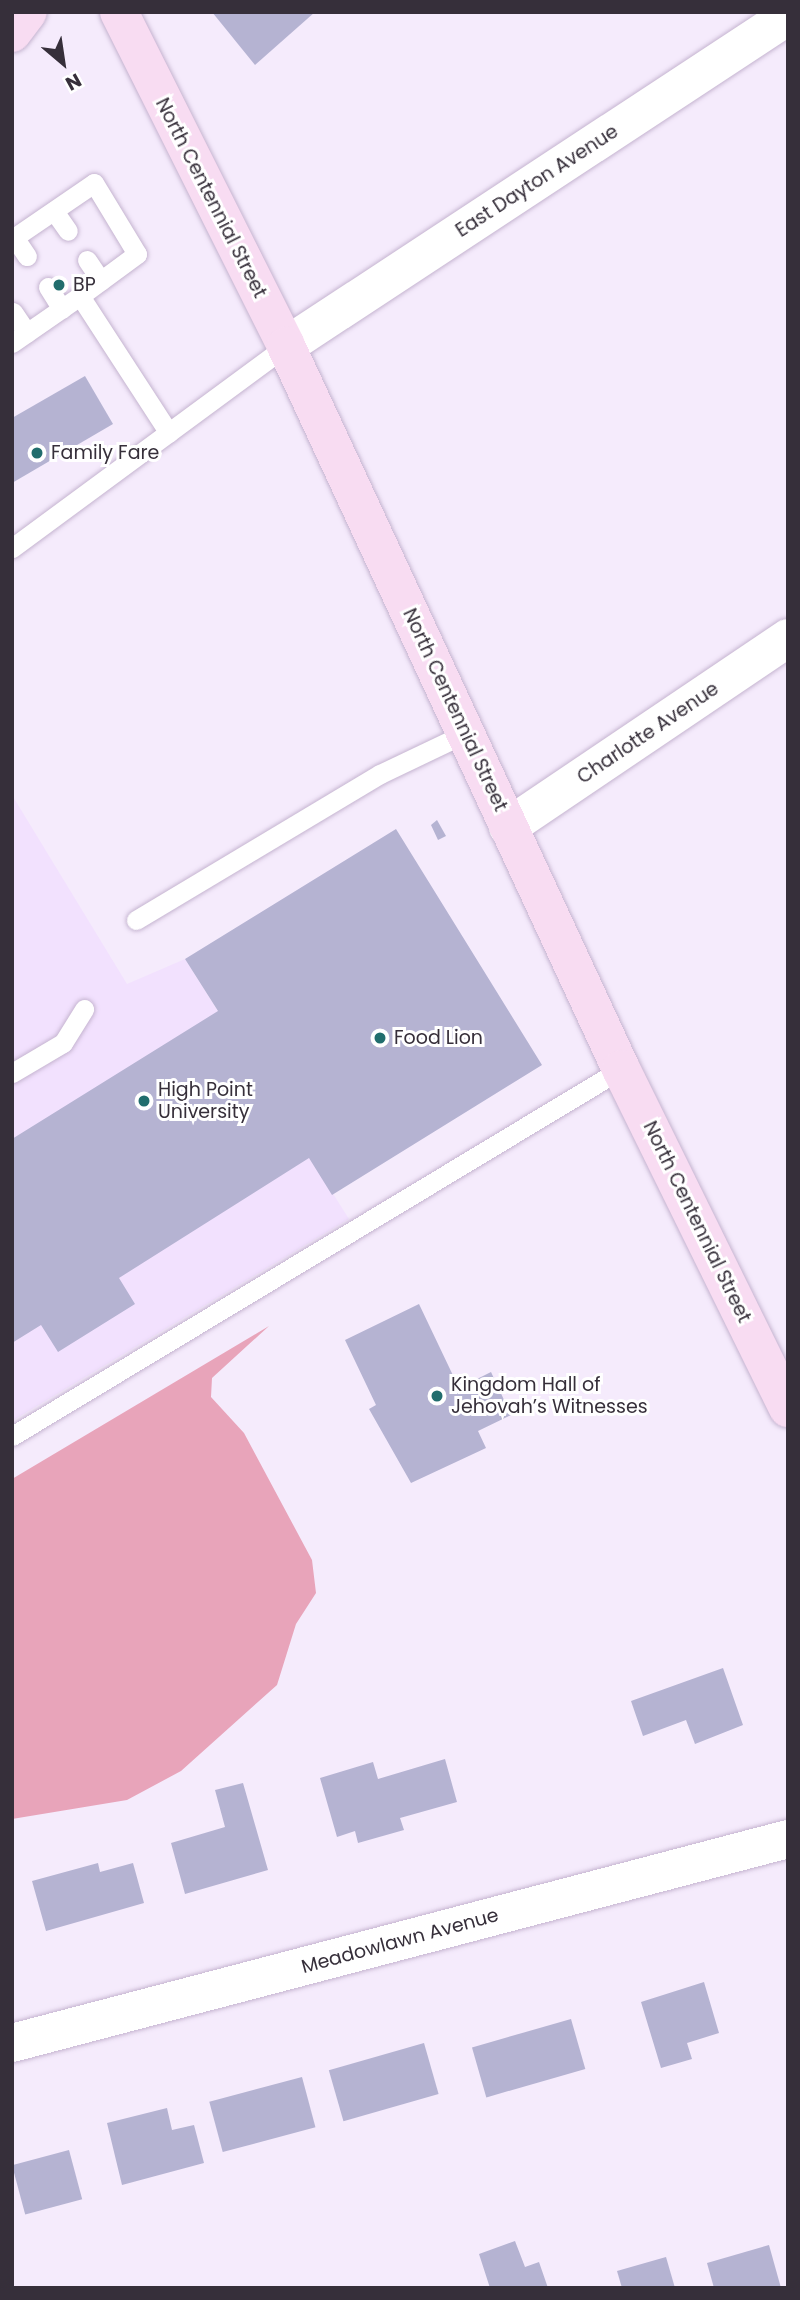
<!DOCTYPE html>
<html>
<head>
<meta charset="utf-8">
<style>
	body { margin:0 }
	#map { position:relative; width:800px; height:2300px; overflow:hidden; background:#f5ebfc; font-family:Poppins,sans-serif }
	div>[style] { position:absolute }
	.built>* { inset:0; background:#f2e1fe }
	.forest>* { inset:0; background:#e8a4ba }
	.building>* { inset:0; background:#b5b3d2; transform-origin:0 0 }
	.roads { filter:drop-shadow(0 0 2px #c5b4d0) drop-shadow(0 0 2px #c5b4d0) }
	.lane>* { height:19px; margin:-9.5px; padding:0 9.5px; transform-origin:9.5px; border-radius:9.5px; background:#fff }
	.street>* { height:38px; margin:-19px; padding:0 19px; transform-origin:19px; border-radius:19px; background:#fff }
	.secondary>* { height:38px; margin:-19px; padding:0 19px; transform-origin:19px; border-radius:19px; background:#f8dcf2 }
	.dots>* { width:19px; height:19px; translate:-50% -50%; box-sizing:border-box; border:4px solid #fff; border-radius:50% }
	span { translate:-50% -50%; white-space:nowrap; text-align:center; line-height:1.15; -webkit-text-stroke:6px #fff; paint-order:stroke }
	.street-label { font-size:19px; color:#362f3a }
	.poi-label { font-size:19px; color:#362f3a }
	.left { translate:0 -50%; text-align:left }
	.frame { position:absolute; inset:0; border:14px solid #362f3a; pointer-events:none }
	.north { position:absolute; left:28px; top:28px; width:70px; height:70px; -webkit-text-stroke:5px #fff; paint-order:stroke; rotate:151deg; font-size:19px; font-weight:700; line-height:28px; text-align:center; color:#362f3a }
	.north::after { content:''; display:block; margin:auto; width:24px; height:32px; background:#362f3a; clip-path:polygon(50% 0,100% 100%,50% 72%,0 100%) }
</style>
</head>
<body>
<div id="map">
	<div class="built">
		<i style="clip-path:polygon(12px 795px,127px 984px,185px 959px,349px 1219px,12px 1421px)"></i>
	</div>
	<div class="forest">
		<i style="clip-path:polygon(269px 1326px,212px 1378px,211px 1397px,244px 1433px,312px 1560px,316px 1593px,296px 1624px,277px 1685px,181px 1771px,127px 1800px,12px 1819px,12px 1479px)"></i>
	</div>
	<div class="building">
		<i style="clip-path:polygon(212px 12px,315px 12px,255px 65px)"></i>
		<i style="clip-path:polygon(85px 376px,113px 424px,12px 483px,12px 418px)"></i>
		<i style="clip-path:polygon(437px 820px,446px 836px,438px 840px,431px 825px)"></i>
		<i style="clip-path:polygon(396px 829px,542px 1065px,332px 1195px,309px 1158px,119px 1278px,135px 1304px,58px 1352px,41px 1325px,12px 1343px,12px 1139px,218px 1011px,185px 959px)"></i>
		<i style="clip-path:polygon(419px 1304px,459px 1388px,491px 1372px,511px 1415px,478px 1431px,486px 1448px,411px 1483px,369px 1409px,376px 1405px,345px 1340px)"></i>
		<i style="clip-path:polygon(723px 1668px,743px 1725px,695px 1744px,686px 1720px,643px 1736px,631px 1701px)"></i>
		<i style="clip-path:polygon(445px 1759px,457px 1802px,400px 1818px,404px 1830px,358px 1843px,355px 1831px,337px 1837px,320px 1778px,373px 1762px,378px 1779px)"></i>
		<i style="clip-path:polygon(243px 1783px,268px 1870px,185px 1894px,171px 1843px,225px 1827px,215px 1790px)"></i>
		<i style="clip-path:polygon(98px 1863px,100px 1872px,133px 1863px,144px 1903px,46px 1931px,32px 1881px)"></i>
		<i style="clip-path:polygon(704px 1982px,719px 2033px,687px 2043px,692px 2059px,661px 2068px,641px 2002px)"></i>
		<i style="left:571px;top:2019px;width:52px;height:103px;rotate:74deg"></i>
		<i style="left:424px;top:2043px;width:53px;height:99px;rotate:74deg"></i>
		<i style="left:302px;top:2077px;width:52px;height:96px;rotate:75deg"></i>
		<i style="clip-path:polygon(167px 2108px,172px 2130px,194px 2125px,204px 2163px,122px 2185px,107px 2123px)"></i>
		<i style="left:69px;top:2150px;width:51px;height:59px;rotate:75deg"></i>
		<i style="clip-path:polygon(515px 2241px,525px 2267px,539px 2262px,548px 2288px,490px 2288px,479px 2254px)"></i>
		<i style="clip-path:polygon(769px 2245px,781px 2288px,714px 2288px,707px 2263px)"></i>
		<i style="clip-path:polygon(666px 2257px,675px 2288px,622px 2288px,617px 2271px)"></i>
	</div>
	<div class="roads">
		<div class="lane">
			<i style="left:54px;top:211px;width:24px;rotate:55deg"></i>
			<i style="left:14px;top:237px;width:23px;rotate:56deg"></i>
			<i style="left:12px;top:239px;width:99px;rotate:-34.3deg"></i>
			<i style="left:94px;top:183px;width:83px;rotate:58.8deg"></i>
			<i style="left:137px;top:254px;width:71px;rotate:143.6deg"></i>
			<i style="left:87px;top:260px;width:25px;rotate:56deg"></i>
			<i style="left:48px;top:287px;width:26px;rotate:58deg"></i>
			<i style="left:13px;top:312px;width:25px;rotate:56deg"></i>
			<i style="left:12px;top:343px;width:83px;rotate:-34.7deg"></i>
			<i style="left:80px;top:296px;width:163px;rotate:57deg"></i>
			<i style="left:12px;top:548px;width:340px;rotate:-36.4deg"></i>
			<i style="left:136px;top:920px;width:284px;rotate:-30.9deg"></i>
			<i style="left:380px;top:774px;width:95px;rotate:-25.5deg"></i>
			<i style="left:12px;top:1073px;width:59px;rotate:-30.5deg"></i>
			<i style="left:63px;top:1043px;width:40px;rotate:-58deg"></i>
			<i style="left:12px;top:1436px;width:711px;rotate:-31.07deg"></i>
		</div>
		<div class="street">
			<i style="left:286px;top:346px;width:601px;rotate:-33.32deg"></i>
			<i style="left:508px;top:827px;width:338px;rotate:-34deg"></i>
			<i style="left:12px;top:2043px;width:802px;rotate:-14.73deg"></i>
		</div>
		<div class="secondary">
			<i style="left:119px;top:12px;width:373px;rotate:63.4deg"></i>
			<i style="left:286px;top:346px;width:797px;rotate:65.14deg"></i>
			<i style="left:621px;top:1069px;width:378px;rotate:63.8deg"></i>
			<i style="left:12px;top:33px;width:26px;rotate:-53deg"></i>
		</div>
	</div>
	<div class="dots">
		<i style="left:59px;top:285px;background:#216d6d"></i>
		<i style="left:37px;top:453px;background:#216d6d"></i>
		<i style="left:380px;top:1038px;background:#216d6d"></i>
		<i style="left:144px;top:1101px;background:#216d6d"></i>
		<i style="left:437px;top:1396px;background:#216d6d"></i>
	</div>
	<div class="street-label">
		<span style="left:537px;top:181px;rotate:-33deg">East Dayton Avenue</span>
		<span style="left:211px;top:198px;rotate:63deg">North Centennial Street</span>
		<span style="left:455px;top:710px;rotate:65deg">North Centennial Street</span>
		<span style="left:648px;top:733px;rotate:-34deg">Charlotte Avenue</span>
		<span style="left:697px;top:1222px;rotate:64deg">North Centennial Street</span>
		<span style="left:400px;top:1941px;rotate:-15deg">Meadowlawn Avenue</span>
	</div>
	<div class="poi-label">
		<span class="left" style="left:73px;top:285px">BP</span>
		<span class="left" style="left:51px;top:453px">Family Fare</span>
		<span class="left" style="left:394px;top:1038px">Food Lion</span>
		<span class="left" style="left:158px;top:1101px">High Point<br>University</span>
		<span class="left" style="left:451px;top:1396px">Kingdom Hall of<br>Jehovah’s Witnesses</span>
	</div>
	<div class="frame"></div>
	<div class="north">N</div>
</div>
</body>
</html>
